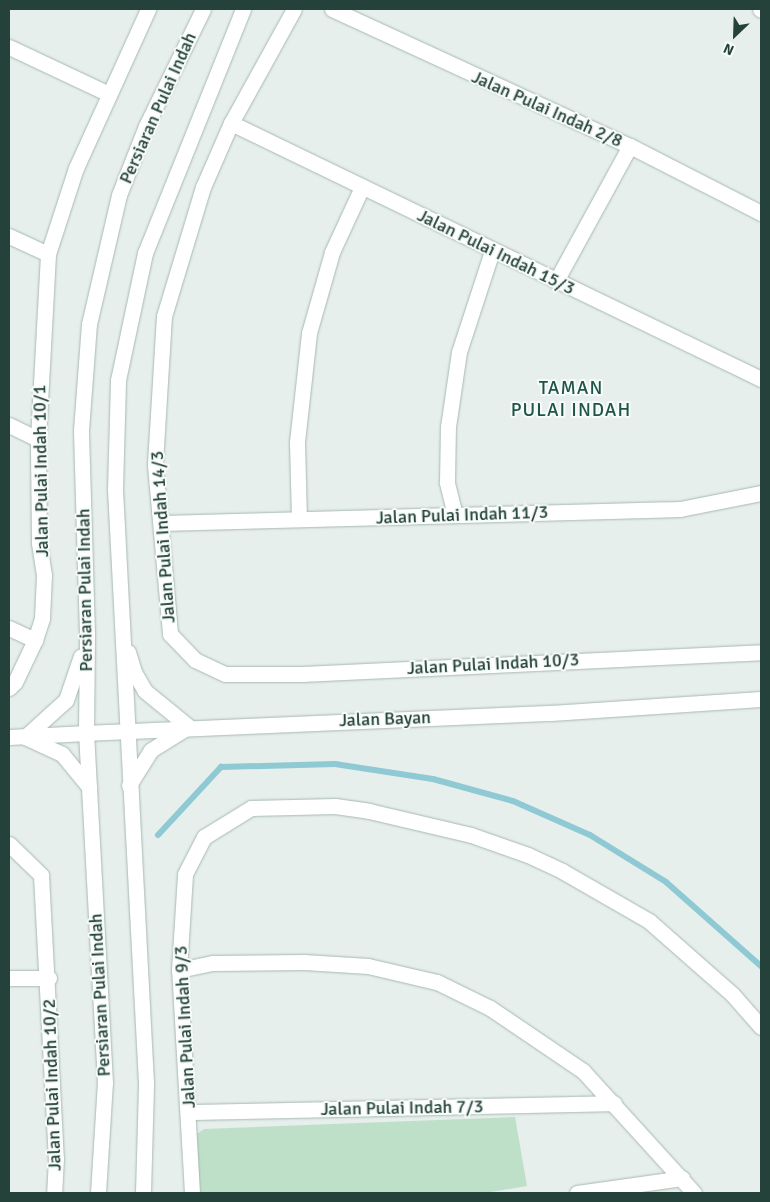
<!DOCTYPE html>
<html>
<head>
<meta charset="utf-8">
<style>
	body { margin:0 }
	#map { position:relative; width:770px; height:1202px; overflow:hidden; background:#e6efeb; font-family:Signika,sans-serif }
	div>[style] { position:absolute }
	.green>* { inset:0; background:#bfe0c8 }
	.stream>* { height:6px; margin:-3px; padding:0 3px; transform-origin:3px; border-radius:3px; background:#8ec9d4 }
	.roads { filter:drop-shadow(0 0 1px #a8b8b2) drop-shadow(0 0 1px #a8b8b2) }
	.street>* { height:15px; margin:-7.5px; padding:0 7.5px; transform-origin:7.5px; border-radius:7.5px; background:#fff }
	.secondary>* { height:15px; margin:-7.5px; padding:0 7.5px; transform-origin:7.5px; border-radius:7.5px; background:#fff }
	span { translate:-50% -50%; white-space:nowrap; text-align:center; line-height:1.15; -webkit-text-stroke:4px #f7fbf9; paint-order:stroke }
	.street-label { font-size:18px; color:#24423a }
	.neighbourhood-label { font-size:19px; color:#1f5548; letter-spacing:1px }
	.frame { position:absolute; inset:0; border:10px solid #24423a; pointer-events:none }
	.north { position:absolute; left:710px; top:10px; width:50px; height:50px; -webkit-text-stroke:4px #f7fbf9; paint-order:stroke; rotate:204deg; font-size:14px; font-weight:700; line-height:20px; text-align:center; color:#24423a }
	.north::after { content:''; display:block; margin:auto; width:18px; height:22px; background:#24423a; clip-path:polygon(50% 0,100% 100%,50% 72%,0 100%) }
</style>
</head>
<body>
<div id="map">
	<div class="green">
		<i style="clip-path:polygon(515px 1117px,527px 1186px,485px 1193px,198px 1193px,197px 1134px,204px 1129px)"></i>
	</div>
	<div class="stream">
		<i style="left:158px;top:835px;width:93px;rotate:-47.2deg"></i>
		<i style="left:221px;top:767px;width:114px;rotate:-1.5deg"></i>
		<i style="left:335px;top:764px;width:99px;rotate:8.7deg"></i>
		<i style="left:433px;top:779px;width:83px;rotate:15.4deg"></i>
		<i style="left:513px;top:801px;width:84px;rotate:23.8deg"></i>
		<i style="left:590px;top:835px;width:89px;rotate:31.7deg"></i>
		<i style="left:666px;top:882px;width:127px;rotate:41.5deg"></i>
	</div>
	<div class="roads">
		<div class="street">
			<i style="left:294px;top:9px;width:130px;rotate:118.9deg"></i>
			<i style="left:231px;top:123px;width:70px;rotate:113.6deg"></i>
			<i style="left:203px;top:187px;width:135px;rotate:106.8deg"></i>
			<i style="left:164px;top:316px;width:149px;rotate:93.5deg"></i>
			<i style="left:155px;top:465px;width:170px;rotate:84.9deg"></i>
			<i style="left:170px;top:634px;width:36px;rotate:46deg"></i>
			<i style="left:195px;top:660px;width:33px;rotate:25deg"></i>
			<i style="left:225px;top:674px;width:77px"></i>
			<i style="left:302px;top:674px;width:460px;rotate:-2.7deg"></i>
			<i style="left:332px;top:9px;width:328px;rotate:24.7deg"></i>
			<i style="left:630px;top:146px;width:147px;rotate:27.1deg"></i>
			<i style="left:760px;top:9px;width:1px;rotate:45deg"></i>
			<i style="left:9px;top:47px;width:110px;rotate:25.2deg"></i>
			<i style="left:231px;top:123px;width:589px;rotate:25.78deg"></i>
			<i style="left:9px;top:236px;width:43px;rotate:24.8deg"></i>
			<i style="left:556px;top:281px;width:154px;rotate:-61.3deg"></i>
			<i style="left:9px;top:425px;width:32px;rotate:26deg"></i>
			<i style="left:455px;top:515px;width:34px;rotate:-104deg"></i>
			<i style="left:447px;top:482px;width:55px;rotate:-89deg"></i>
			<i style="left:448px;top:427px;width:76px;rotate:-81.7deg"></i>
			<i style="left:459px;top:352px;width:106px;rotate:-71.9deg"></i>
			<i style="left:299px;top:519px;width:77px;rotate:-91.5deg"></i>
			<i style="left:297px;top:442px;width:110px;rotate:-83.7deg"></i>
			<i style="left:309px;top:333px;width:84px;rotate:-74.1deg"></i>
			<i style="left:332px;top:252px;width:72px;rotate:-65.2deg"></i>
			<i style="left:162px;top:523px;width:518px;rotate:-1.55deg"></i>
			<i style="left:680px;top:509px;width:83px;rotate:-11.2deg"></i>
			<i style="left:9px;top:628px;width:29px;rotate:25deg"></i>
			<i style="left:9px;top:688px;width:8px;rotate:-45deg"></i>
			<i style="left:15px;top:682px;width:47px;rotate:-64.5deg"></i>
			<i style="left:35px;top:640px;width:23px;rotate:-72deg"></i>
			<i style="left:42px;top:618px;width:43px;rotate:-87.3deg"></i>
			<i style="left:44px;top:575px;width:32px;rotate:-99deg"></i>
			<i style="left:39px;top:543px;width:104px;rotate:-90.6deg"></i>
			<i style="left:38px;top:439px;width:185px;rotate:-86.9deg"></i>
			<i style="left:48px;top:254px;width:90px;rotate:-72deg"></i>
			<i style="left:76px;top:168px;width:175px;rotate:-65.6deg"></i>
			<i style="left:9px;top:737px;width:77px;rotate:-3deg"></i>
			<i style="left:9px;top:844px;width:45px;rotate:44.1deg"></i>
			<i style="left:41px;top:875px;width:283px;rotate:87deg"></i>
			<i style="left:56px;top:1158px;width:35px;rotate:93deg"></i>
			<i style="left:179px;top:970px;width:35px;rotate:-12deg"></i>
			<i style="left:213px;top:963px;width:91px;rotate:-0.6deg"></i>
			<i style="left:304px;top:962px;width:64px;rotate:3.6deg"></i>
			<i style="left:368px;top:966px;width:71px;rotate:13.1deg"></i>
			<i style="left:437px;top:982px;width:59px;rotate:26.1deg"></i>
			<i style="left:490px;top:1008px;width:112px;rotate:34.1deg"></i>
			<i style="left:583px;top:1071px;width:165px;rotate:47.7deg"></i>
			<i style="left:9px;top:978px;width:40px"></i>
			<i style="left:189px;top:1112px;width:425px;rotate:-1.2deg"></i>
			<i style="left:192px;top:1193px;width:223px;rotate:-93.3deg"></i>
			<i style="left:179px;top:970px;width:96px;rotate:-86.4deg"></i>
			<i style="left:185px;top:874px;width:42px;rotate:-62.8deg"></i>
			<i style="left:204px;top:837px;width:55px;rotate:-31.7deg"></i>
			<i style="left:251px;top:808px;width:84px;rotate:-1.4deg"></i>
			<i style="left:335px;top:806px;width:34px;rotate:8deg"></i>
			<i style="left:369px;top:811px;width:105px;rotate:13.2deg"></i>
			<i style="left:471px;top:835px;width:60px;rotate:19.3deg"></i>
			<i style="left:528px;top:855px;width:38px;rotate:25deg"></i>
			<i style="left:562px;top:871px;width:100px;rotate:29.9deg"></i>
			<i style="left:649px;top:921px;width:111px;rotate:41.3deg"></i>
			<i style="left:732px;top:994px;width:44px;rotate:48.7deg"></i>
			<i style="left:577px;top:1193px;width:106px;rotate:-8.1deg"></i>
		</div>
		<div class="secondary">
			<i style="left:128px;top:652px;width:21px;rotate:73deg"></i>
			<i style="left:134px;top:672px;width:22px;rotate:60deg"></i>
			<i style="left:145px;top:691px;width:57px;rotate:39.3deg"></i>
			<i style="left:86px;top:733px;width:465px;rotate:-2.5deg"></i>
			<i style="left:551px;top:713px;width:210px;rotate:-3.8deg"></i>
			<i style="left:25px;top:737px;width:55px;rotate:-42.1deg"></i>
			<i style="left:66px;top:700px;width:46px;rotate:-71.2deg"></i>
			<i style="left:25px;top:737px;width:41px;rotate:24.7deg"></i>
			<i style="left:62px;top:754px;width:43px;rotate:50.7deg"></i>
			<i style="left:129px;top:785px;width:41px;rotate:-57.8deg"></i>
			<i style="left:151px;top:750px;width:38px;rotate:-32deg"></i>
			<i style="left:98px;top:1193px;width:110px;rotate:-86.4deg"></i>
			<i style="left:105px;top:1083px;width:351px;rotate:-93.1deg"></i>
			<i style="left:86px;top:733px;width:99px;rotate:-89.4deg"></i>
			<i style="left:87px;top:634px;width:204px;rotate:-91.7deg"></i>
			<i style="left:81px;top:430px;width:106px;rotate:-85.7deg"></i>
			<i style="left:89px;top:324px;width:132px;rotate:-76.9deg"></i>
			<i style="left:119px;top:195px;width:74px;rotate:-68.6deg"></i>
			<i style="left:146px;top:126px;width:130px;rotate:-64deg"></i>
			<i style="left:143px;top:1193px;width:110px;rotate:-88.4deg"></i>
			<i style="left:146px;top:1083px;width:595px;rotate:-92.99deg"></i>
			<i style="left:115px;top:489px;width:109px;rotate:-88.4deg"></i>
			<i style="left:118px;top:380px;width:130px;rotate:-78deg"></i>
			<i style="left:145px;top:253px;width:263px;rotate:-68.1deg"></i>
		</div>
	</div>
	<div class="street-label">
		<span style="left:158px;top:108px;rotate:-66deg">Persiaran Pulai Indah</span>
		<span style="left:547px;top:109px;rotate:24deg">Jalan Pulai Indah 2/8</span>
		<span style="left:496px;top:252px;rotate:26deg">Jalan Pulai Indah 15/3</span>
		<span style="left:41px;top:471px;rotate:-91deg">Jalan Pulai Indah 10/1</span>
		<span style="left:462px;top:515px;rotate:-2deg">Jalan Pulai Indah 11/3</span>
		<span style="left:163px;top:537px;rotate:-94deg">Jalan Pulai Indah 14/3</span>
		<span style="left:85px;top:590px;rotate:-91deg">Persiaran Pulai Indah</span>
		<span style="left:493px;top:664px;rotate:-3deg">Jalan Pulai Indah 10/3</span>
		<span style="left:385px;top:719px;rotate:-2deg">Jalan Bayan</span>
		<span style="left:100px;top:995px;rotate:-93deg">Persiaran Pulai Indah</span>
		<span style="left:185px;top:1027px;rotate:-93deg">Jalan Pulai Indah 9/3</span>
		<span style="left:52px;top:1085px;rotate:-92deg">Jalan Pulai Indah 10/2</span>
		<span style="left:402px;top:1108px;rotate:-1deg">Jalan Pulai Indah 7/3</span>
	</div>
	<div class="neighbourhood-label">
		<span style="left:571px;top:400px">TAMAN<br>PULAI INDAH</span>
	</div>
	<div class="frame"></div>
	<div class="north">N</div>
</div>
</body>
</html>
